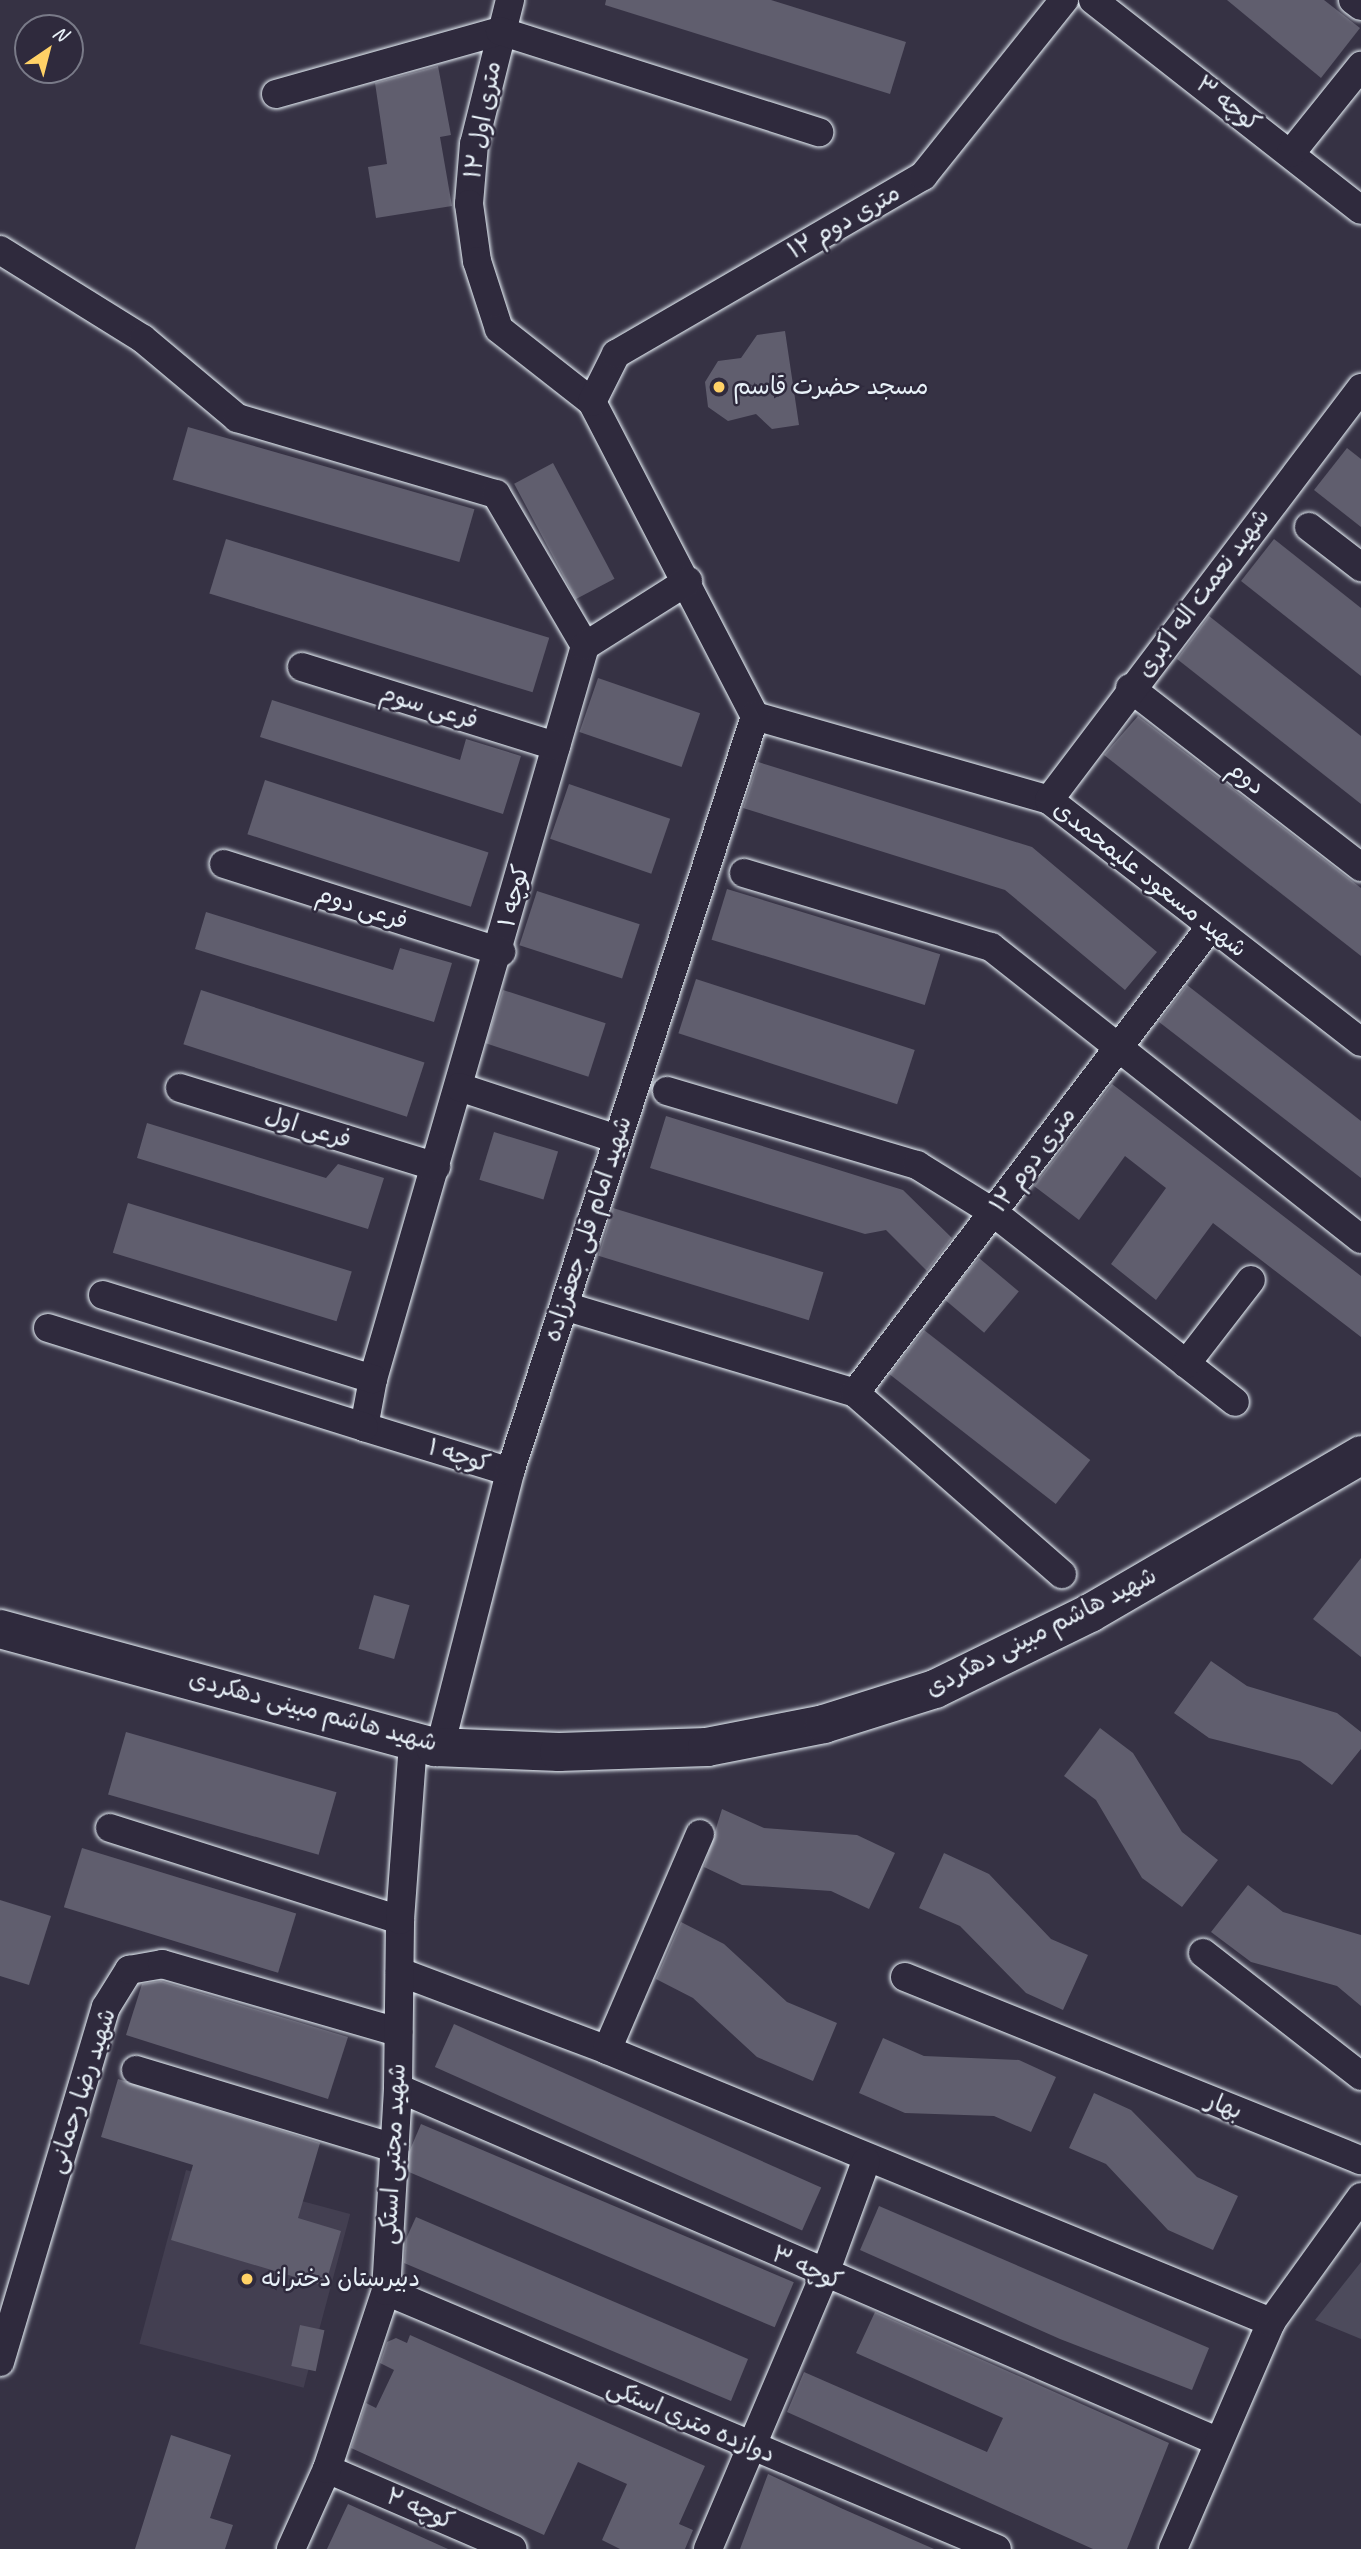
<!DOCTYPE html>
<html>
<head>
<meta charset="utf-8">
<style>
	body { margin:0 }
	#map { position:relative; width:1361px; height:2549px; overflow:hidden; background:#363244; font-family:Caveat,"Playpen Sans Arabic",sans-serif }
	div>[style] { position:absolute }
	.built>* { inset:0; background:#433f51; transform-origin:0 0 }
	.green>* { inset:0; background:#4d4b5c }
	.building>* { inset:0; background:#605e6e; transform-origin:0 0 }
	.roads { filter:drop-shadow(0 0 2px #e8f1f8) drop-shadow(0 0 2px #e8f1f8) }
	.minor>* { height:28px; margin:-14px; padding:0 14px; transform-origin:14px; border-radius:14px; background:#2f2a3d }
	.secondary>* { height:38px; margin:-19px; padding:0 19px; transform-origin:19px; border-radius:19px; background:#2f2a3d }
	.dots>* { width:19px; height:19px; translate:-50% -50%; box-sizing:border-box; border:4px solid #2f2a3d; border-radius:50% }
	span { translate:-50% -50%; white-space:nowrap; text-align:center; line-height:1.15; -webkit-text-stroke:5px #2f2a3d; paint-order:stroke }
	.street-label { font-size:24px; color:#e8f1f8 }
	.poi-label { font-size:24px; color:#e8f1f8 }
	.left { translate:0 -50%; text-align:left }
	.north { position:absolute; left:14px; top:14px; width:70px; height:70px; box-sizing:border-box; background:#2f2a3d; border:2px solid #797a88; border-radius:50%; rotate:35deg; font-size:19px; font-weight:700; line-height:28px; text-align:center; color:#e8f1f8 }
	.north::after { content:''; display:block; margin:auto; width:24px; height:32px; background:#ffd166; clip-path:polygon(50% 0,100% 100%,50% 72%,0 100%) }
</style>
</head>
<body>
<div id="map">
	<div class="built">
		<i style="left:186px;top:2170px;width:170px;height:180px;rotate:15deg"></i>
	</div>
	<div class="green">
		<i style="clip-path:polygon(1361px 2262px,1361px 2339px,1315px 2320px)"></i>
	</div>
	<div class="building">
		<i style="clip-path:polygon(606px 0,771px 0,906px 42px,890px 94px,605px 5px)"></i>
		<i style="clip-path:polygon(1227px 0,1324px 0,1360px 28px,1321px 78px)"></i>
		<i style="clip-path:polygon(438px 66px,451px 135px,440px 137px,452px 206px,376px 218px,368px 167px,387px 164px,375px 83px)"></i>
		<i style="clip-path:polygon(785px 331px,799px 425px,772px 429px,756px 414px,728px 421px,708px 407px,705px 382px,718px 361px,741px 358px,757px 335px)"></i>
		<i style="left:188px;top:427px;width:298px;height:55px;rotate:16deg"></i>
		<i style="clip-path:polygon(1347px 448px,1361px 459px,1361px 527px,1314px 490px)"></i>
		<i style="left:553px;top:463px;width:131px;height:44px;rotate:62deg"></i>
		<i style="left:226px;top:539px;width:338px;height:57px;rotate:17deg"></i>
		<i style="clip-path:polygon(1274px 539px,1361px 608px,1361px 676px,1241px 581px)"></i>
		<i style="clip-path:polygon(1209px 616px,1361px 736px,1361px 804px,1177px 659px)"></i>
		<i style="left:598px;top:678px;width:108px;height:57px;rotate:19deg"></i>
		<i style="clip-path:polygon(272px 700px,460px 760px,466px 739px,521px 756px,503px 814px,260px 737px)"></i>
		<i style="clip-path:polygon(1138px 716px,1361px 888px,1361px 956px,1104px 755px)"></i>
		<i style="clip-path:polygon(758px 762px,1032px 847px,1157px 952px,1125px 990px,1005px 890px,743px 808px)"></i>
		<i style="left:265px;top:780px;width:235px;height:57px;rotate:18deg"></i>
		<i style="left:569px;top:784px;width:107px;height:58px;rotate:19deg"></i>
		<i style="left:727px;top:889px;width:223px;height:53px;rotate:17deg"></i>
		<i style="left:537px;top:891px;width:108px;height:57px;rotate:18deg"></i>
		<i style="clip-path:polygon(206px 912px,393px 970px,400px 948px,452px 963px,434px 1022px,195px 949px)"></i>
		<i style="left:696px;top:979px;width:230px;height:57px;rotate:18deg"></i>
		<i style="clip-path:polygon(1187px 985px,1361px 1121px,1361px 1178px,1159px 1022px)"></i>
		<i style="left:201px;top:990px;width:235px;height:57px;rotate:18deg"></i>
		<i style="left:503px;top:990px;width:108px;height:56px;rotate:18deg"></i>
		<i style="clip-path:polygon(1112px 1084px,1361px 1276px,1361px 1337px,1213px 1223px,1156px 1300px,1111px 1264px,1166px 1188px,1125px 1156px,1079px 1220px,1034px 1186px)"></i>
		<i style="clip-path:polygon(666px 1116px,903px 1190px,952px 1238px,927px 1271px,886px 1230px,865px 1234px,650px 1168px)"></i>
		<i style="clip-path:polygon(147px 1123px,326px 1178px,338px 1164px,384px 1178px,368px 1229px,137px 1158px)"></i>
		<i style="left:494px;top:1132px;width:67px;height:50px;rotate:17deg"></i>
		<i style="left:128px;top:1203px;width:234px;height:52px;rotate:17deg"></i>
		<i style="left:613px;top:1208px;width:220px;height:50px;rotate:17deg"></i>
		<i style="left:979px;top:1258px;width:52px;height:54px;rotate:40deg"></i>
		<i style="left:924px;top:1330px;width:211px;height:56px;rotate:38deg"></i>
		<i style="clip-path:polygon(1361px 1558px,1361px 1657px,1313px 1619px)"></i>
		<i style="left:374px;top:1595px;width:37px;height:56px;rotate:16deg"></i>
		<i style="clip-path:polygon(1211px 1661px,1247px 1686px,1337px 1713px,1361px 1732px,1361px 1749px,1332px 1785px,1300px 1761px,1209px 1738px,1174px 1713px)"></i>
		<i style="clip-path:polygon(1100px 1728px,1133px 1753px,1182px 1832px,1218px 1860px,1182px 1907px,1142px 1878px,1096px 1800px,1064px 1776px)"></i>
		<i style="left:126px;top:1732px;width:219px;height:65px;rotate:16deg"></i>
		<i style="clip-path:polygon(722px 1809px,764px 1828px,857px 1835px,895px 1853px,869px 1909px,831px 1891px,742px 1885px,704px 1867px)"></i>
		<i style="left:82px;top:1848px;width:224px;height:62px;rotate:17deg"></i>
		<i style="clip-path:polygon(944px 1853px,989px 1874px,1051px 1939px,1088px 1955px,1063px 2010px,1026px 1993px,960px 1926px,919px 1908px)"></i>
		<i style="clip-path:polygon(1248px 1885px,1283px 1912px,1361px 1935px,1361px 2006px,1337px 1986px,1251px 1962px,1211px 1932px)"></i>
		<i style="clip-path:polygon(0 1900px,51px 1916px,29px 1985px,0 1976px)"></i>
		<i style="clip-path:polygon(681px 1922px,724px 1944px,787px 2002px,837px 2023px,813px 2081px,757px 2057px,693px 1998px,656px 1979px)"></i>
		<i style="clip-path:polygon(161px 1981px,348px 2037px,328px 2099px,126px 2035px,142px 1984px)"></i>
		<i style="left:454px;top:2024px;width:402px;height:47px;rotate:24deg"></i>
		<i style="clip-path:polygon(883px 2038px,924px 2056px,1019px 2060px,1056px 2077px,1031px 2132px,994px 2116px,905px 2113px,859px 2093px)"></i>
		<i style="clip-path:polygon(118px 2079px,320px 2143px,298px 2218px,341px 2231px,325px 2286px,171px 2240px,193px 2165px,101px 2137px)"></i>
		<i style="clip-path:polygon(1094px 2093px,1131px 2110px,1197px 2177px,1238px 2196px,1213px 2250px,1168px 2230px,1106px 2164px,1069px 2148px)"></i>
		<i style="left:421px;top:2124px;width:405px;height:49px;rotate:23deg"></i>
		<i style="clip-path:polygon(879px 2206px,1209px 2348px,1192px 2390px,1060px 2339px,860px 2250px)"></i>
		<i style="clip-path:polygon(416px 2217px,748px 2359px,731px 2401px,404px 2263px,406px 2239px)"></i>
		<i style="clip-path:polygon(875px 2312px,1169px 2443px,1127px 2549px,1093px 2549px,787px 2412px,804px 2372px,987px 2452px,1003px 2418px,856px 2353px)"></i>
		<i style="left:300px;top:2325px;width:25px;height:42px;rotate:12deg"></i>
		<i style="clip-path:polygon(410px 2335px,705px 2466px,679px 2524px,693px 2530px,685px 2549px,620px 2549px,602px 2540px,627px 2484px,578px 2462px,544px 2535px,351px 2448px,366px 2403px,376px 2408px,394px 2370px,380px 2363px,387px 2342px,396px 2338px,407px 2343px)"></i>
		<i style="clip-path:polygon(171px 2435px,231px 2455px,210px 2518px,233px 2525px,225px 2549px,135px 2549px)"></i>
		<i style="clip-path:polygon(768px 2474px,843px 2509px,934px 2549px,740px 2549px)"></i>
		<i style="clip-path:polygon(348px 2504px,448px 2549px,327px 2549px)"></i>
	</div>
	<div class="roads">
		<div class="minor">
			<i style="left:510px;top:0;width:148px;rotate:104deg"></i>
			<i style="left:474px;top:144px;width:60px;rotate:94.8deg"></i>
			<i style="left:469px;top:204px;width:58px;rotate:82deg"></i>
			<i style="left:477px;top:261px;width:71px;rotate:72.1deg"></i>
			<i style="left:499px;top:329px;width:118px;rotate:38.1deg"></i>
			<i style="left:592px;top:402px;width:354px;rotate:62.6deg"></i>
			<i style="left:1093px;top:0;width:340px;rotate:38.1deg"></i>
			<i style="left:1353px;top:0;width:10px;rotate:37deg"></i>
			<i style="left:276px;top:94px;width:233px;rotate:-15.7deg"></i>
			<i style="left:500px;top:31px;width:335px;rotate:17.6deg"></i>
			<i style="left:1291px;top:153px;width:112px;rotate:-51.2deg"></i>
			<i style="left:0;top:250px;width:168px;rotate:31.9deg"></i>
			<i style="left:143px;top:339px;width:123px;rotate:40deg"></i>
			<i style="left:237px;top:418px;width:270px;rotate:16.4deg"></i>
			<i style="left:496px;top:494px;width:176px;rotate:59.6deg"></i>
			<i style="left:585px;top:646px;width:763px;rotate:106.13deg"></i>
			<i style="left:373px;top:1379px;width:49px;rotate:100.6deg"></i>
			<i style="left:364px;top:1427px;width:153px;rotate:17.1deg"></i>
			<i style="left:592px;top:402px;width:54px;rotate:-63.4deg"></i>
			<i style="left:616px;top:354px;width:355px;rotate:-30.1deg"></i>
			<i style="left:923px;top:176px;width:226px;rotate:-51.3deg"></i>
			<i style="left:1309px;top:527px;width:66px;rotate:37.6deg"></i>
			<i style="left:585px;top:646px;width:122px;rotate:-32.3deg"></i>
			<i style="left:302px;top:667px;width:266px;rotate:17.3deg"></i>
			<i style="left:1130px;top:688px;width:292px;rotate:37.8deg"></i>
			<i style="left:755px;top:716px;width:306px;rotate:15.9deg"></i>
			<i style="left:1049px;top:800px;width:395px;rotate:37.8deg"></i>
			<i style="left:1049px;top:800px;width:517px;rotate:-52.86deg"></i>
			<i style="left:224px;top:864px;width:291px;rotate:17.6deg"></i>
			<i style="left:744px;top:873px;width:258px;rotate:16.7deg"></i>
			<i style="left:991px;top:947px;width:471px;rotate:38.3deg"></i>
			<i style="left:459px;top:1087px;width:166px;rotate:18.2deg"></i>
			<i style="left:180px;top:1088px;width:268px;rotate:17.1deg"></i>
			<i style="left:667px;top:1091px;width:261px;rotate:16.5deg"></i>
			<i style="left:917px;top:1165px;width:91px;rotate:31.9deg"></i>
			<i style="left:994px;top:1213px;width:306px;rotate:38.1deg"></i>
			<i style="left:103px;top:1295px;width:283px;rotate:17.3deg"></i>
			<i style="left:564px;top:1306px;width:304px;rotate:16.6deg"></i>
			<i style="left:855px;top:1393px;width:275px;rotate:41.2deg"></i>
			<i style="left:48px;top:1328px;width:331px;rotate:17.4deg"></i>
			<i style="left:1186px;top:1364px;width:106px;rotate:-52.3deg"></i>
			<i style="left:855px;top:1393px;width:587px;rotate:-52.68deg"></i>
			<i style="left:440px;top:1747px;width:284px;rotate:-75.7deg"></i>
			<i style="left:510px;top:1472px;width:795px;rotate:-72.04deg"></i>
			<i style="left:110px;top:1828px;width:304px;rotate:17.6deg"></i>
			<i style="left:1203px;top:1953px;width:200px;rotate:37.9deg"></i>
			<i style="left:400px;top:1972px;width:221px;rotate:20.6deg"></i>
			<i style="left:607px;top:2050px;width:718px;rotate:22.28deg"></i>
			<i style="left:905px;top:1977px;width:491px;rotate:21.9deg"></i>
			<i style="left:607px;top:2050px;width:235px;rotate:-66.7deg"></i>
			<i style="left:136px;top:2070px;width:270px;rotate:16.8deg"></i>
			<i style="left:398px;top:2088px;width:892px;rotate:23.32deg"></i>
			<i style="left:386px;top:2291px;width:663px;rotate:22.89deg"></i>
			<i style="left:0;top:2362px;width:370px;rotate:-73.4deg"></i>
			<i style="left:106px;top:2007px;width:44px;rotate:-58.1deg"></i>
			<i style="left:129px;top:1970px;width:34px;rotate:-10deg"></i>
			<i style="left:162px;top:1964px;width:246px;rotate:16.1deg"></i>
			<i style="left:327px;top:2469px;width:202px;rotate:23.3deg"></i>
			<i style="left:291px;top:2549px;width:88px;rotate:-65.8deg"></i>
			<i style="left:327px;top:2469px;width:188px;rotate:-71.7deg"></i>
			<i style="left:386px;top:2291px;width:203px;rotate:-86.6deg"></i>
			<i style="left:398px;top:2088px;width:168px;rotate:-89.3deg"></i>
			<i style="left:400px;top:1920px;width:178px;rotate:-85.8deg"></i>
			<i style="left:708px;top:2549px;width:297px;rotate:-67deg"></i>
			<i style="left:824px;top:2276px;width:122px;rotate:-69.9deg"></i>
			<i style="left:1173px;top:2549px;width:247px;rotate:-66.6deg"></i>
			<i style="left:1271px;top:2322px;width:154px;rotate:-54.2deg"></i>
		</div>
		<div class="secondary">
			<i style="left:0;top:1629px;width:451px;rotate:15.2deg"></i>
			<i style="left:435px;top:1747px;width:124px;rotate:2.3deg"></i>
			<i style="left:559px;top:1752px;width:148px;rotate:-1.9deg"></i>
			<i style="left:707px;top:1747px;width:119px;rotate:-11.1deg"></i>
			<i style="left:824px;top:1724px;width:116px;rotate:-17.5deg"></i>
			<i style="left:935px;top:1689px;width:173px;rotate:-26.1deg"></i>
			<i style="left:1090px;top:1613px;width:314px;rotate:-30.2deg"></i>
		</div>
	</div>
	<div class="dots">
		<i style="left:719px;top:387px;background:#ffd166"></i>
		<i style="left:247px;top:2279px;background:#ffd166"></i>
	</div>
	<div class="street-label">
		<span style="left:1228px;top:104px;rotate:38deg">کوچه ۳</span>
		<span style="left:483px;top:120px;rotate:-80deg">۱۲ متری اول</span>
		<span style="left:844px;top:222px;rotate:-30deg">۱۲ متری دوم</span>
		<span style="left:1203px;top:593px;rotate:-53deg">شهید نعمت اله اکبری</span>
		<span style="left:429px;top:707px;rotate:17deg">فرعی سوم</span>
		<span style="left:1246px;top:778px;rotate:38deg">دوم</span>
		<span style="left:1150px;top:879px;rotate:38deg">شهید مسعود علیمحمدی</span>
		<span style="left:514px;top:896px;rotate:-76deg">کوچه ۱</span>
		<span style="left:362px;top:908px;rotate:18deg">فرعی دوم</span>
		<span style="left:308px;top:1128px;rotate:17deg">فرعی اول</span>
		<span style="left:1033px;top:1160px;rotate:-53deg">۱۲ متری دوم</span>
		<span style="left:588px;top:1229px;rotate:-72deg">شهید امام قلی جعفرزاده</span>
		<span style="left:459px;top:1456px;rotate:17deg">کوچه ۱</span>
		<span style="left:1041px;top:1632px;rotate:-27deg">شهید هاشم مبینی دهکردی</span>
		<span style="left:313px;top:1711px;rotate:15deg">شهید هاشم مبینی دهکردی</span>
		<span style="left:82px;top:2091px;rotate:-72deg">شهید رضا رحمانی</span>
		<span style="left:1224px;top:2106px;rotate:21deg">بهار</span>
		<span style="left:393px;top:2154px;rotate:-87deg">شهید مجتبی استکی</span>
		<span style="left:807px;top:2268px;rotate:24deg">کوچه ۳</span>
		<span style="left:691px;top:2421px;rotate:23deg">دوازده متری استکی</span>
		<span style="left:420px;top:2509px;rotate:23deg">کوچه ۲</span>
	</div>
	<div class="poi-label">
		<span class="left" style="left:733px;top:387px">مسجد حضرت قاسم</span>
		<span class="left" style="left:261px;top:2279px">دبیرستان دخترانه</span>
	</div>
	<div class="north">N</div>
</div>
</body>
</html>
